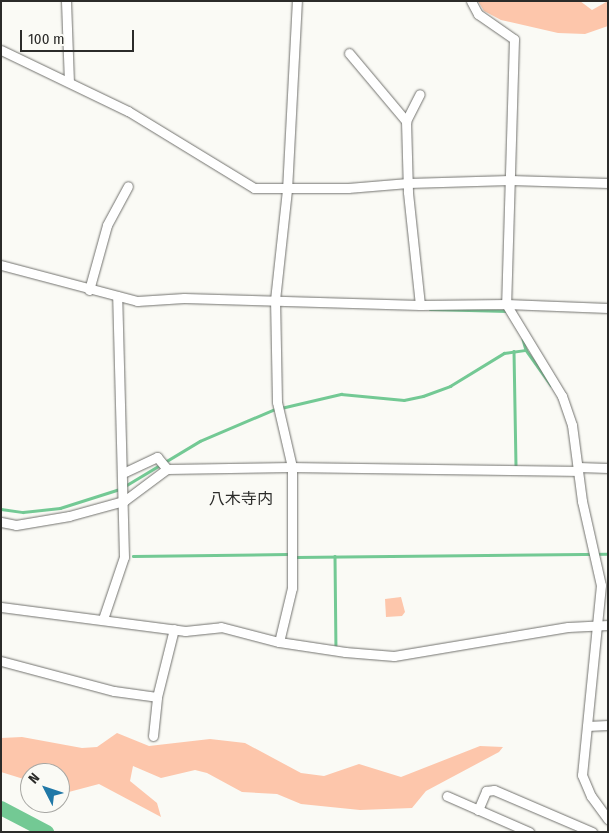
<!DOCTYPE html>
<html>
<head>
<meta charset="utf-8">
<style>
	body { margin:0 }
	#map { position:relative; width:609px; height:833px; overflow:hidden; background:#fafaf5; font-family:"Fira Sans Condensed","Noto Sans JP",sans-serif }
	div>[style] { position:absolute }
	.green>* { inset:0; background:#fdc6ab }
	.stream>* { height:2.5px; margin:-1.25px; padding:0 1.25px; transform-origin:1.25px; border-radius:1.25px; background:#73c994 }
	.river>* { height:14px; margin:-7px; padding:0 7px; transform-origin:7px; border-radius:7px; background:#73c994 }
	.roads { filter:drop-shadow(0 0 1px #72726e) drop-shadow(0 0 1px #72726e) }
	.minor>* { height:9px; margin:-4.5px; padding:0 4.5px; transform-origin:4.5px; border-radius:4.5px; background:#fff }
	span { translate:-50% -50%; white-space:nowrap; text-align:center; line-height:1.15; -webkit-text-stroke:4.5px #fafaf5; paint-order:stroke }
	.quarter-label { font-size:16px; color:#2b2b29 }
	.frame { position:absolute; inset:0; border:2px solid #2b2b29; pointer-events:none }
	.north { position:absolute; left:20px; top:763px; width:50px; height:50px; box-sizing:border-box; background:#fafaf5; border:1px solid #a7a7a3; border-radius:50%; rotate:311deg; font-size:14px; font-weight:700; line-height:20px; text-align:center; color:#2b2b29 }
	.north::after { content:''; display:block; margin:auto; width:18px; height:22px; background:#2078a7; clip-path:polygon(50% 0,100% 100%,50% 72%,0 100%) }
	.scale { position:absolute; left:20px; top:30px; width:114px; height:22px; box-sizing:border-box; border:2px solid #2b2b29; border-top:0; padding-left:6px; font-size:15px; line-height:18px; white-space:nowrap; color:#2b2b29; -webkit-text-stroke:4px #fafaf5; paint-order:stroke }
</style>
</head>
<body>
<div id="map">
	<div class="green">
		<i style="clip-path:polygon(478px 1px,580px 1px,592px 10px,608px 1px,608px 26px,585px 34px,558px 33px,501px 20px,484px 11px)"></i>
		<i style="clip-path:polygon(401px 597px,405px 612px,402px 616px,386px 617px,385px 599px)"></i>
		<i style="clip-path:polygon(117px 733px,149px 746px,210px 739px,245px 743px,301px 773px,324px 776px,359px 764px,401px 777px,480px 746px,503px 747px,499px 752px,426px 791px,412px 808px,360px 810px,301px 804px,277px 794px,242px 792px,207px 773px,195px 770px,161px 778px,133px 766px,130px 781px,157px 803px,161px 817px,99px 784px,65px 793px,60px 791px,60px 773px,30px 773px,30px 781px,1px 772px,1px 738px,22px 737px,82px 748px,97px 747px)"></i>
	</div>
	<div class="stream">
		<i style="left:430px;top:309px;width:77px;rotate:1.5deg"></i>
		<i style="left:523px;top:339px;width:11px;rotate:75deg"></i>
		<i style="left:526px;top:350px;width:43px;rotate:54.5deg"></i>
		<i style="left:514px;top:351px;width:116px;rotate:89deg"></i>
		<i style="left:281px;top:408px;width:62px;rotate:-13.1deg"></i>
		<i style="left:341px;top:394px;width:63px;rotate:5.4deg"></i>
		<i style="left:404px;top:400px;width:19px;rotate:-12deg"></i>
		<i style="left:423px;top:396px;width:29px;rotate:-20deg"></i>
		<i style="left:450px;top:386px;width:63px;rotate:-31.4deg"></i>
		<i style="left:504px;top:353px;width:22px;rotate:-8deg"></i>
		<i style="left:125px;top:486px;width:87px;rotate:-31deg"></i>
		<i style="left:200px;top:441px;width:82px;rotate:-23.1deg"></i>
		<i style="left:1px;top:509px;width:22px;rotate:8deg"></i>
		<i style="left:23px;top:512px;width:37px;rotate:-6deg"></i>
		<i style="left:60px;top:508px;width:63px;rotate:-17.6deg"></i>
		<i style="left:133px;top:556px;width:154px;rotate:-0.7deg"></i>
		<i style="left:335px;top:556px;width:90px;rotate:89.4deg"></i>
		<i style="left:296px;top:557px;width:312px;rotate:-0.6deg"></i>
	</div>
	<div class="river">
		<i style="left:1px;top:808px;width:52px;rotate:27.6deg"></i>
	</div>
	<div class="roads">
		<div class="minor">
			<i style="left:66px;top:1px;width:80px;rotate:87.9deg"></i>
			<i style="left:471px;top:1px;width:15px;rotate:62deg"></i>
			<i style="left:478px;top:14px;width:44px;rotate:34.8deg"></i>
			<i style="left:514px;top:39px;width:265px;rotate:91.7deg"></i>
			<i style="left:506px;top:304px;width:108px;rotate:58.7deg"></i>
			<i style="left:562px;top:396px;width:31px;rotate:71deg"></i>
			<i style="left:572px;top:425px;width:77px;rotate:82.5deg"></i>
			<i style="left:582px;top:501px;width:86px;rotate:77.3deg"></i>
			<i style="left:601px;top:585px;width:191px;rotate:95.7deg"></i>
			<i style="left:582px;top:775px;width:23px;rotate:67deg"></i>
			<i style="left:591px;top:796px;width:29px;rotate:54deg"></i>
			<i style="left:1px;top:50px;width:141px;rotate:25.7deg"></i>
			<i style="left:128px;top:111px;width:148px;rotate:31.4deg"></i>
			<i style="left:254px;top:188px;width:94px"></i>
			<i style="left:348px;top:188px;width:60px;rotate:-4.8deg"></i>
			<i style="left:408px;top:183px;width:102px;rotate:-1.7deg"></i>
			<i style="left:510px;top:180px;width:98px;rotate:1.8deg"></i>
			<i style="left:349px;top:53px;width:89px;rotate:50deg"></i>
			<i style="left:1px;top:265px;width:141px;rotate:14.8deg"></i>
			<i style="left:137px;top:301px;width:47px;rotate:-3.7deg"></i>
			<i style="left:184px;top:298px;width:236px;rotate:1.7deg"></i>
			<i style="left:420px;top:305px;width:86px;rotate:-0.7deg"></i>
			<i style="left:506px;top:304px;width:102px;rotate:2.2deg"></i>
			<i style="left:89px;top:290px;width:67px;rotate:-74.5deg"></i>
			<i style="left:107px;top:225px;width:44px;rotate:-61.7deg"></i>
			<i style="left:420px;top:305px;width:114px;rotate:-96.1deg"></i>
			<i style="left:408px;top:192px;width:71px;rotate:-91.6deg"></i>
			<i style="left:406px;top:121px;width:30px;rotate:-63deg"></i>
			<i style="left:578px;top:467px;width:30px;rotate:2deg"></i>
			<i style="left:123px;top:473px;width:38px;rotate:-25deg"></i>
			<i style="left:157px;top:457px;width:16px;rotate:50deg"></i>
			<i style="left:1px;top:522px;width:15px;rotate:11deg"></i>
			<i style="left:16px;top:525px;width:54px;rotate:-9.6deg"></i>
			<i style="left:69px;top:516px;width:57px;rotate:-15.3deg"></i>
			<i style="left:124px;top:501px;width:54px;rotate:-36.7deg"></i>
			<i style="left:167px;top:469px;width:125px;rotate:-0.9deg"></i>
			<i style="left:292px;top:467px;width:286px;rotate:0.8deg"></i>
			<i style="left:1px;top:607px;width:186px;rotate:7.4deg"></i>
			<i style="left:185px;top:631px;width:36px;rotate:-6deg"></i>
			<i style="left:221px;top:627px;width:60px;rotate:14.5deg"></i>
			<i style="left:279px;top:642px;width:67px;rotate:8.6deg"></i>
			<i style="left:345px;top:652px;width:49px;rotate:4.7deg"></i>
			<i style="left:394px;top:656px;width:176px;rotate:-9.5deg"></i>
			<i style="left:568px;top:627px;width:40px;rotate:-2.9deg"></i>
			<i style="left:103px;top:619px;width:65px;rotate:-71.3deg"></i>
			<i style="left:124px;top:557px;width:261px;rotate:-91.5deg"></i>
			<i style="left:279px;top:642px;width:56px;rotate:-76.5deg"></i>
			<i style="left:292px;top:588px;width:121px;rotate:-90deg"></i>
			<i style="left:292px;top:467px;width:67px;rotate:-103deg"></i>
			<i style="left:277px;top:402px;width:102px;rotate:-91.1deg"></i>
			<i style="left:275px;top:300px;width:111px;rotate:-83.8deg"></i>
			<i style="left:287px;top:190px;width:189px;rotate:-87deg"></i>
			<i style="left:1px;top:661px;width:117px;rotate:14.9deg"></i>
			<i style="left:114px;top:691px;width:43px;rotate:7.9deg"></i>
			<i style="left:587px;top:726px;width:21px;rotate:-3deg"></i>
			<i style="left:153px;top:736px;width:39px;rotate:-84deg"></i>
			<i style="left:157px;top:697px;width:70px;rotate:-76deg"></i>
			<i style="left:447px;top:796px;width:90px;rotate:23.7deg"></i>
			<i style="left:478px;top:810px;width:21px;rotate:-67deg"></i>
			<i style="left:486px;top:791px;width:8px;rotate:-7deg"></i>
			<i style="left:494px;top:790px;width:107px;rotate:23.2deg"></i>
		</div>
	</div>
	<div class="quarter-label">
		<span style="left:241px;top:499px">八木寺内</span>
	</div>
	<div class="frame"></div>
	<div class="north">N</div>
	<div class="scale">100 m</div>
</div>
</body>
</html>
